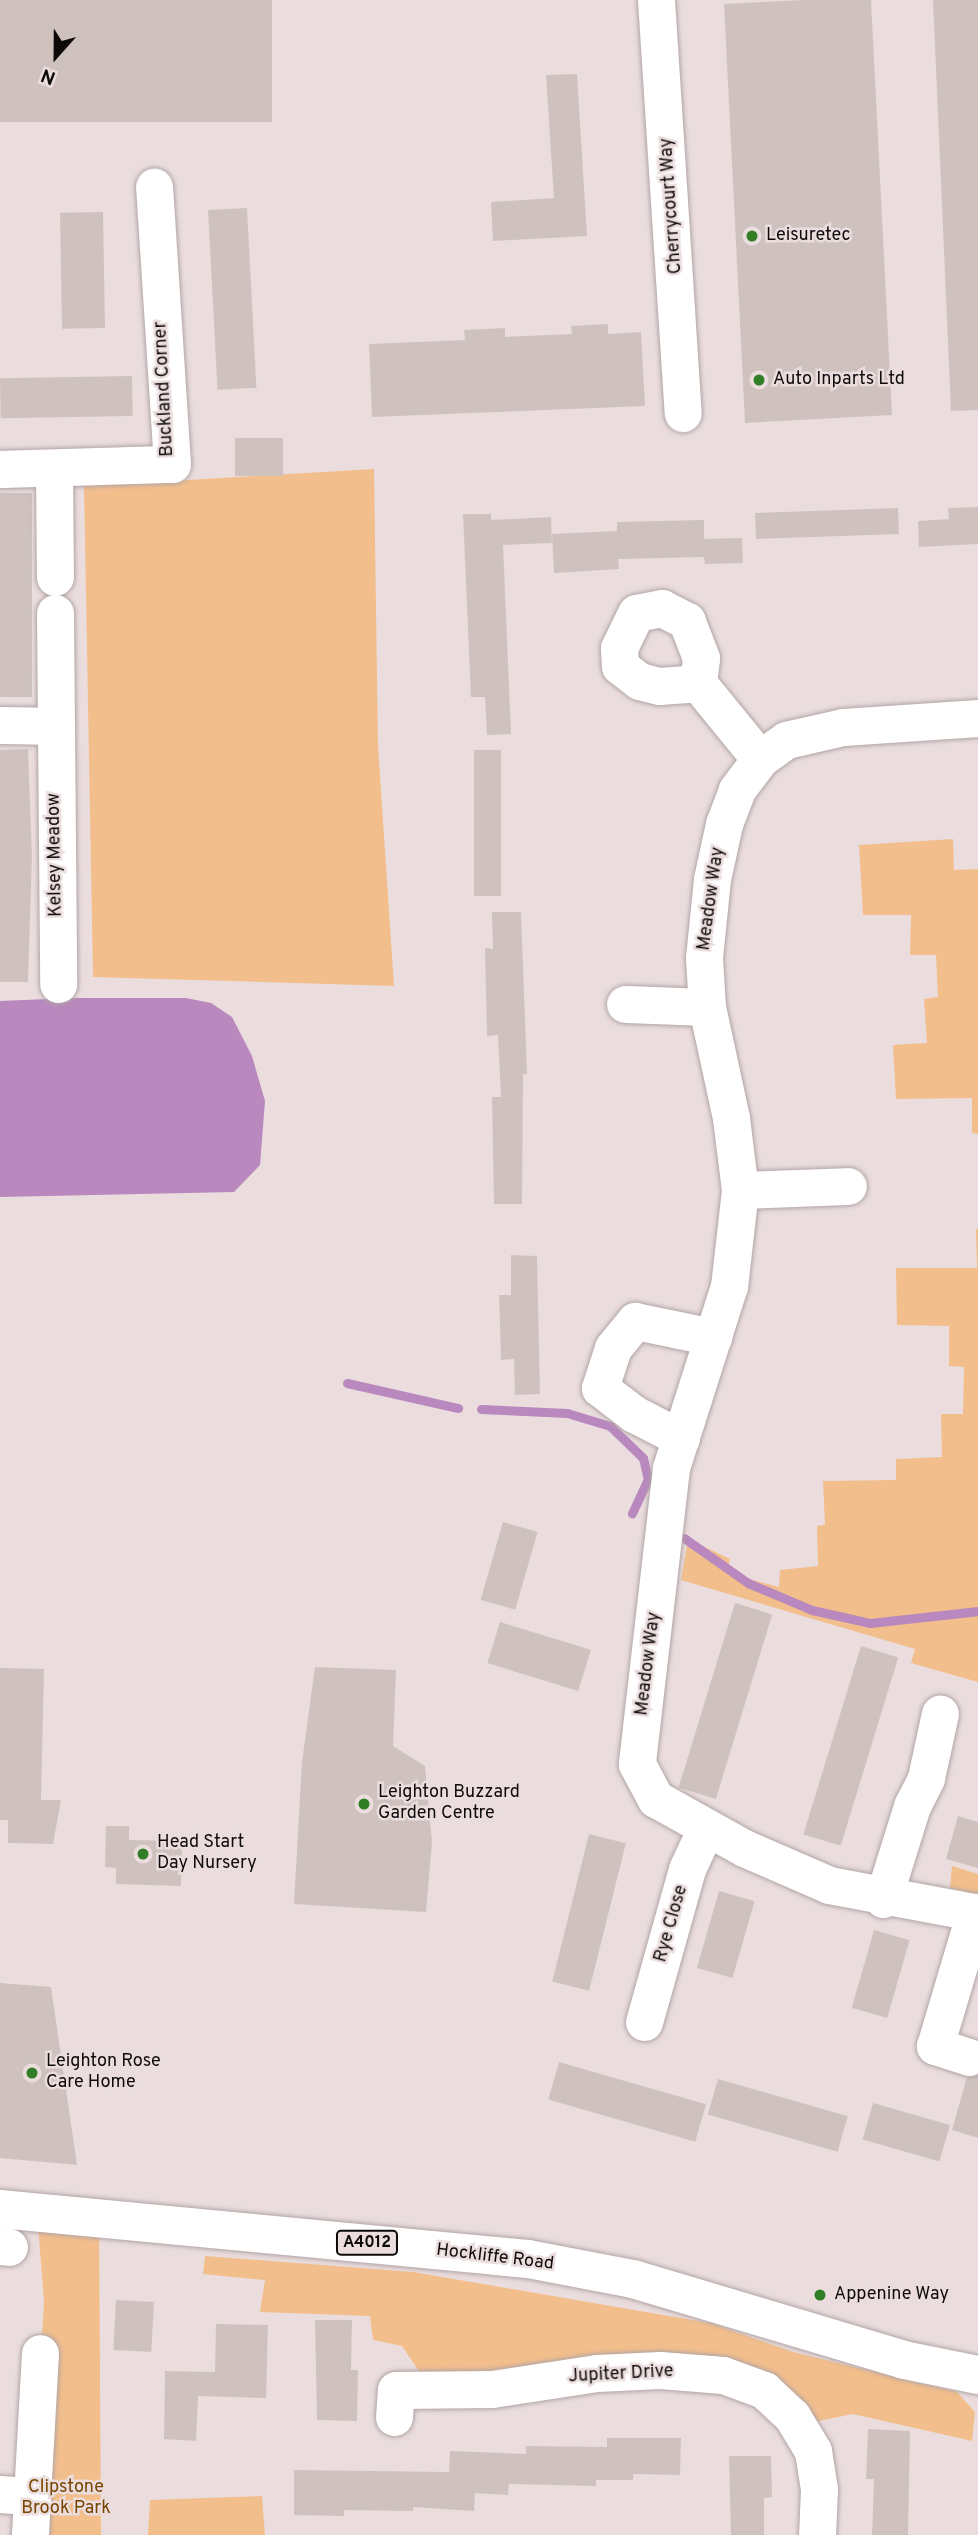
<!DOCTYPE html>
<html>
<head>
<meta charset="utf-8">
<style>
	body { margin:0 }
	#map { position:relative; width:978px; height:2535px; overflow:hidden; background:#ebddde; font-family:Overpass,sans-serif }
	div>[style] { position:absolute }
	.green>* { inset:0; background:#f2be8c }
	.water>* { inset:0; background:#b888be }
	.stream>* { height:9px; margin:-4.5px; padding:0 4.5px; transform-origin:4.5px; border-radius:4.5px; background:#b888be }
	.building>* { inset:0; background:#cfc2be; transform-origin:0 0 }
	.roads { filter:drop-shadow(0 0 2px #b2a5a5) drop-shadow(0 0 2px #b2a5a5) }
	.minor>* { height:37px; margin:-18.5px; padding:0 18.5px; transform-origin:18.5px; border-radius:18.5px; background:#fff }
	.major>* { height:38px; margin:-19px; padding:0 19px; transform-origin:19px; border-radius:19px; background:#fff }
	.dots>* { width:19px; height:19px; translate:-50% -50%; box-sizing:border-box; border:4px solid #ebddde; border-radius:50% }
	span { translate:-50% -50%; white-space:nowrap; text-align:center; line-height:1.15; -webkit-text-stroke:5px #ebddde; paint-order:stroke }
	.shield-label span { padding:2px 5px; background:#ebddde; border:2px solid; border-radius:5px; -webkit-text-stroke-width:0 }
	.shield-label { font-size:16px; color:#0e0a0a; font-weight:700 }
	.street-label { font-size:18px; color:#0e0a0a }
	.poi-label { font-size:18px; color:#0e0a0a }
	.left { translate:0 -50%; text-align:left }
	.park-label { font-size:18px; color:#784500 }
	.north { position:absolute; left:21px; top:21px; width:70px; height:70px; -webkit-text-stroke:5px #ebddde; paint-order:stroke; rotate:201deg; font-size:19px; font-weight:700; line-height:28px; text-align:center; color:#0e0a0a }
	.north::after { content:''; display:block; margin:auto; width:24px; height:32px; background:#0e0a0a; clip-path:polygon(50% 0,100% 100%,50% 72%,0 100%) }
</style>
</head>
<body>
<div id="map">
	<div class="green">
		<i style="clip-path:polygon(374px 469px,378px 745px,394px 986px,93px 977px,84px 486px)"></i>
		<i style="clip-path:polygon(953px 839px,954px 870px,978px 869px,978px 1134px,972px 1133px,972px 1098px,896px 1099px,893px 1045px,927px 1043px,924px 999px,938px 997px,936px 955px,910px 955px,911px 915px,863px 915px,859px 845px)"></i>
		<i style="clip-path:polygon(976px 1229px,978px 1229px,978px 1682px,911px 1663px,915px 1649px,681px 1580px,688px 1539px,730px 1559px,726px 1573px,779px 1587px,780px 1570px,818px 1566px,817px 1526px,825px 1525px,823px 1481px,896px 1480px,896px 1459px,942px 1457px,941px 1414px,963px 1414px,964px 1367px,949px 1366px,949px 1326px,897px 1325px,896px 1268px,977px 1268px)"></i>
		<i style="clip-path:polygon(952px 1866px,978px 1874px,978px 1895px,950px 1888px)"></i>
		<i style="clip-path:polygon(37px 2212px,99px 2217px,101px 2535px,30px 2535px,44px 2302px)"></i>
		<i style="clip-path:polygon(205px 2256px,413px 2272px,710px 2323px,793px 2352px,957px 2392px,975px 2412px,972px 2441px,853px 2414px,814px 2422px,793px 2392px,750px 2365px,665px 2357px,423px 2377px,402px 2346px,373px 2340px,370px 2316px,260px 2312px,265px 2280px,203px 2274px)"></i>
		<i style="clip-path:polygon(262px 2496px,265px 2535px,148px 2535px,150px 2500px)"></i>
	</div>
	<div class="water">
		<i style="clip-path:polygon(72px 998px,186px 998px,211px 1003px,232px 1017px,252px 1056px,265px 1101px,260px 1165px,234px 1192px,0 1197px,0 1001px)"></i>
	</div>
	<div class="stream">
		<i style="left:347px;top:1383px;width:114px;rotate:12.7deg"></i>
		<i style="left:481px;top:1409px;width:86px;rotate:2.7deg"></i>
		<i style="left:567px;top:1413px;width:45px;rotate:16.8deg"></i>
		<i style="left:610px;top:1426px;width:46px;rotate:44.1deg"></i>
		<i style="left:643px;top:1458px;width:22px;rotate:77deg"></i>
		<i style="left:648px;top:1479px;width:38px;rotate:115deg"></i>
		<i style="left:684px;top:1538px;width:78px;rotate:35.1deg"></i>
		<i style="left:748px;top:1583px;width:69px;rotate:22.9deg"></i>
		<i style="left:812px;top:1610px;width:59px;rotate:12.6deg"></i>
		<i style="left:870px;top:1623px;width:109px;rotate:-6.3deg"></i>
	</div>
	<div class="building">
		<i style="left:0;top:0;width:272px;height:122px"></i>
		<i style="clip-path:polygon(804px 0,871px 0,892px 415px,745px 423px,724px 4px)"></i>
		<i style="clip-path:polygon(933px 0,978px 0,978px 410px,951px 411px)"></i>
		<i style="clip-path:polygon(577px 74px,587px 236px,493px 241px,491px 202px,554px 198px,546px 75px)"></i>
		<i style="left:247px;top:208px;width:180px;height:39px;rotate:87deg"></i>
		<i style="left:103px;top:212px;width:116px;height:43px;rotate:89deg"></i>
		<i style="clip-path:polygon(608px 324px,608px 334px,641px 332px,645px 406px,372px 417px,369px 344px,465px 340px,464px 330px,505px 328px,505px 337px,572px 334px,571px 326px)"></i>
		<i style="left:132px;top:376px;width:40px;height:132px;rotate:89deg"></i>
		<i style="left:235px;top:438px;width:48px;height:38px"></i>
		<i style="left:0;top:493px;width:32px;height:204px"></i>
		<i style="clip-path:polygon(978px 507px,978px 544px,919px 547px,918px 521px,949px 519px,948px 508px)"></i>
		<i style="left:898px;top:508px;width:26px;height:143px;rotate:88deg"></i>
		<i style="clip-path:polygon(463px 514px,491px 514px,491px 520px,551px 517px,552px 543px,503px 545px,511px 734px,487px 735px,485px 697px,471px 697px)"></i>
		<i style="clip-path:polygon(704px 520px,704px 539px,742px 538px,743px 563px,705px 564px,704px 557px,618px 559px,619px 569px,554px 573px,552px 534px,617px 531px,617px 522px)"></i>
		<i style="clip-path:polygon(28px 749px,32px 856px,28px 982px,0 982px,0 750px)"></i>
		<i style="left:474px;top:750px;width:27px;height:146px"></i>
		<i style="clip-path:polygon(492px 912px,521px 912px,527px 1074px,523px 1074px,522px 1204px,494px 1204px,492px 1097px,501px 1097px,498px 1035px,487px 1036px,485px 948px,493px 949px)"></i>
		<i style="clip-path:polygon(511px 1255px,537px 1256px,540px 1394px,515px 1395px,514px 1359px,501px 1360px,499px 1295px,511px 1295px)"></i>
		<i style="left:503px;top:1522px;width:36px;height:81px;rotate:16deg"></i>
		<i style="left:735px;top:1603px;width:39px;height:193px;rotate:17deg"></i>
		<i style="left:500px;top:1622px;width:95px;height:43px;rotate:17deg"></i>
		<i style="left:861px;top:1646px;width:39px;height:197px;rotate:17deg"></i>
		<i style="clip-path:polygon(315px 1667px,396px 1670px,393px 1746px,425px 1766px,432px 1842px,426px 1912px,294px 1904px,302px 1762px)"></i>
		<i style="clip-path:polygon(0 1668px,44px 1669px,41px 1800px,61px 1800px,53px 1844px,8px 1843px,8px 1820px,0 1820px)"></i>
		<i style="clip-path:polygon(958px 1816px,978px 1822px,978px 1868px,946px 1859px)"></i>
		<i style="clip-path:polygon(106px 1826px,129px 1826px,129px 1840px,182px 1841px,181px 1886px,116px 1884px,116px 1868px,105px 1867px)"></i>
		<i style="left:589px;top:1834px;width:38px;height:152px;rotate:14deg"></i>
		<i style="left:719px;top:1891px;width:37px;height:80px;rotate:16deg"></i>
		<i style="left:874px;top:1930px;width:37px;height:81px;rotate:16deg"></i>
		<i style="clip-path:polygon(0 1983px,51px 1987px,77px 2165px,0 2158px)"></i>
		<i style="left:559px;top:2062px;width:153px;height:39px;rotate:16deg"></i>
		<i style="clip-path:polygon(978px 2075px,978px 2138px,952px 2130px,967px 2077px)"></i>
		<i style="left:718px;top:2079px;width:135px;height:37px;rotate:16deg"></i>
		<i style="left:873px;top:2103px;width:80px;height:38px;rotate:16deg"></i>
		<i style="left:116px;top:2300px;width:38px;height:50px;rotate:3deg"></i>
		<i style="clip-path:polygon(315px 2320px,352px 2320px,351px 2370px,358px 2370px,357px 2421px,317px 2420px)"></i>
		<i style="clip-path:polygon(216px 2324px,268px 2325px,266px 2398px,198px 2396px,196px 2441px,164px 2439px,165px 2371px,215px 2372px)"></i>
		<i style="clip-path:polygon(868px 2429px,910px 2431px,908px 2535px,872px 2535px,874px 2479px,866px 2479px)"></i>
		<i style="clip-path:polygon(607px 2438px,681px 2438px,680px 2475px,633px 2474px,633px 2480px,596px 2480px,596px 2486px,509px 2484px,508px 2495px,475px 2493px,474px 2511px,413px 2507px,413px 2511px,344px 2510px,344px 2516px,294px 2515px,294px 2470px,449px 2472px,450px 2451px,526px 2454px,526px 2446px,607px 2447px)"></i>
		<i style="clip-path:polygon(729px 2456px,771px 2456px,772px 2497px,764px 2498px,764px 2535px,731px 2535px)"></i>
	</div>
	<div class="roads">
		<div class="minor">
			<i style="left:656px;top:0;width:414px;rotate:86.3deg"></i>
			<i style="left:54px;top:468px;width:109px;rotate:89.5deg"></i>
			<i style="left:0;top:469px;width:172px;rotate:-1.7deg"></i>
			<i style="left:172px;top:464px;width:278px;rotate:-93.7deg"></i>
			<i style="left:55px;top:613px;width:371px;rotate:89.5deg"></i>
			<i style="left:698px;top:683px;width:25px;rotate:-83deg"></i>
			<i style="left:701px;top:658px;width:40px;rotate:-111deg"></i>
			<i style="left:687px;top:621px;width:28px;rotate:-153deg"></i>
			<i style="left:662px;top:608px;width:26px;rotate:169deg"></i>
			<i style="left:636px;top:613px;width:39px;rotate:116deg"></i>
			<i style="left:619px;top:648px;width:18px;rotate:87deg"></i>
			<i style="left:620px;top:666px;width:24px;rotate:38deg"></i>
			<i style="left:639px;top:681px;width:21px;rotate:14deg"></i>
			<i style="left:659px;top:686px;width:39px;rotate:-4deg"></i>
			<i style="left:698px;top:683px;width:98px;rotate:50.8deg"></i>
			<i style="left:978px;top:718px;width:135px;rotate:176.2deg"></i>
			<i style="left:843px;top:727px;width:58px;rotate:167.2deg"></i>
			<i style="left:786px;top:740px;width:32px;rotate:144deg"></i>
			<i style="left:760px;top:759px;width:39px;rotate:127deg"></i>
			<i style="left:737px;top:790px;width:36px;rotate:111deg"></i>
			<i style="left:724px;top:824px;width:56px;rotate:102.3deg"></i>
			<i style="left:712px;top:879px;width:79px;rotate:95.8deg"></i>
			<i style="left:704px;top:958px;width:49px;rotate:86.5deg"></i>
			<i style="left:707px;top:1007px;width:114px;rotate:77.8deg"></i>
			<i style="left:731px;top:1118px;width:73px;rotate:82.9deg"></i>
			<i style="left:740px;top:1190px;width:97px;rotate:96.5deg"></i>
			<i style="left:729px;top:1286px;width:191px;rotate:107.7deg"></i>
			<i style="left:671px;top:1468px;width:298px;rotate:96.6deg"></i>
			<i style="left:637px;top:1764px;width:40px;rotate:62deg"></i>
			<i style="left:656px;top:1799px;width:101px;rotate:29.1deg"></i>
			<i style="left:744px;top:1848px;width:93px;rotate:23.5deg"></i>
			<i style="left:829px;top:1885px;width:152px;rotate:10.6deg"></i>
			<i style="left:0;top:725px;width:55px;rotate:1deg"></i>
			<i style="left:625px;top:1004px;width:82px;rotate:2.1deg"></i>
			<i style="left:740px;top:1190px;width:108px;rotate:-2.1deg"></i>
			<i style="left:681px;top:1438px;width:53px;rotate:-152.9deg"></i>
			<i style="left:634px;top:1414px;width:43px;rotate:-142.6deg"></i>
			<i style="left:600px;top:1388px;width:42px;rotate:-72deg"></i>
			<i style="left:613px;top:1348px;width:35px;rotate:-51deg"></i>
			<i style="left:635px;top:1321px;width:80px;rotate:11.6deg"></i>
			<i style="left:883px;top:1899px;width:97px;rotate:-72.7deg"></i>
			<i style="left:912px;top:1806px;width:31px;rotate:-63deg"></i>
			<i style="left:926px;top:1778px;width:66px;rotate:-77.8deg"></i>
			<i style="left:644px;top:2022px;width:159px;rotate:-74.3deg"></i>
			<i style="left:687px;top:1869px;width:45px;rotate:-65.1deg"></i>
			<i style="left:969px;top:2057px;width:36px;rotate:-162deg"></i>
			<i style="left:935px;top:2046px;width:140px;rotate:-73.4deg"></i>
			<i style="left:0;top:2246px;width:9px;rotate:6deg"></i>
			<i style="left:394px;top:2417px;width:27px;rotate:-86deg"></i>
			<i style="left:396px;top:2390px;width:96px;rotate:-0.6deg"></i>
			<i style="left:492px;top:2389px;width:106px;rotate:-8.7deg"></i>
			<i style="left:597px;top:2373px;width:63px;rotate:-2.7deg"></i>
			<i style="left:660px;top:2370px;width:63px;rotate:4.5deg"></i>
			<i style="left:723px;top:2375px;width:44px;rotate:20.1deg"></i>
			<i style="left:764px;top:2390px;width:38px;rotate:43deg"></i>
			<i style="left:792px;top:2416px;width:41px;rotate:59deg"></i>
			<i style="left:813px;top:2451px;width:39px;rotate:81deg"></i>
			<i style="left:819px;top:2490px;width:45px;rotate:92.5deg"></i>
			<i style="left:0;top:2494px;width:32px;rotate:4deg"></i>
			<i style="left:32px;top:2496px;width:39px;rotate:93deg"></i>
			<i style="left:32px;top:2496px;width:143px;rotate:-86.8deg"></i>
		</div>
		<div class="major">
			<i style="left:0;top:2209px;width:530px;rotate:5.41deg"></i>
			<i style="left:528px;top:2259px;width:107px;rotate:10.8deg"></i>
			<i style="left:633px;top:2279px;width:283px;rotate:16.6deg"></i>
			<i style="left:904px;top:2360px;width:76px;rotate:11.5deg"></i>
		</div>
	</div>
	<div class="dots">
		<i style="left:752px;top:236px;background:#317e27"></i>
		<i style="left:759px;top:380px;background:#317e27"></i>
		<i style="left:364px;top:1804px;background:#317e27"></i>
		<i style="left:143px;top:1854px;background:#317e27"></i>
		<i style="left:32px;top:2073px;background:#317e27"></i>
		<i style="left:820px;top:2295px;background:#317e27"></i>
	</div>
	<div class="shield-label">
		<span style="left:367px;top:2243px">A4012</span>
	</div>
	<div class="street-label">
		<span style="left:672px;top:206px;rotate:-94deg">Cherrycourt Way</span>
		<span style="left:165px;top:389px;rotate:-93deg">Buckland Corner</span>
		<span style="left:56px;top:855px;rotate:-91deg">Kelsey Meadow</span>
		<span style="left:712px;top:899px;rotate:-82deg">Meadow Way</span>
		<span style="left:649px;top:1664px;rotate:-83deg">Meadow Way</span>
		<span style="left:672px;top:1924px;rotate:-74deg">Rye Close</span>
		<span style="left:495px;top:2258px;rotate:7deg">Hockliffe Road</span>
		<span style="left:621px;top:2375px;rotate:-3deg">Jupiter Drive</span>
	</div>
	<div class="poi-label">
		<span class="left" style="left:766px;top:236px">Leisuretec</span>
		<span class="left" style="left:773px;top:380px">Auto Inparts Ltd</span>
		<span class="left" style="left:378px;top:1804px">Leighton Buzzard<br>Garden Centre</span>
		<span class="left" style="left:157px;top:1854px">Head Start<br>Day Nursery</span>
		<span class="left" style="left:46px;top:2073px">Leighton Rose<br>Care Home</span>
		<span class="left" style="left:834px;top:2295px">Appenine Way</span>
	</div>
	<div class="park-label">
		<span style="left:66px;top:2499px">Clipstone<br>Brook Park</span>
	</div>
	<div class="north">N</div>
</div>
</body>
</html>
